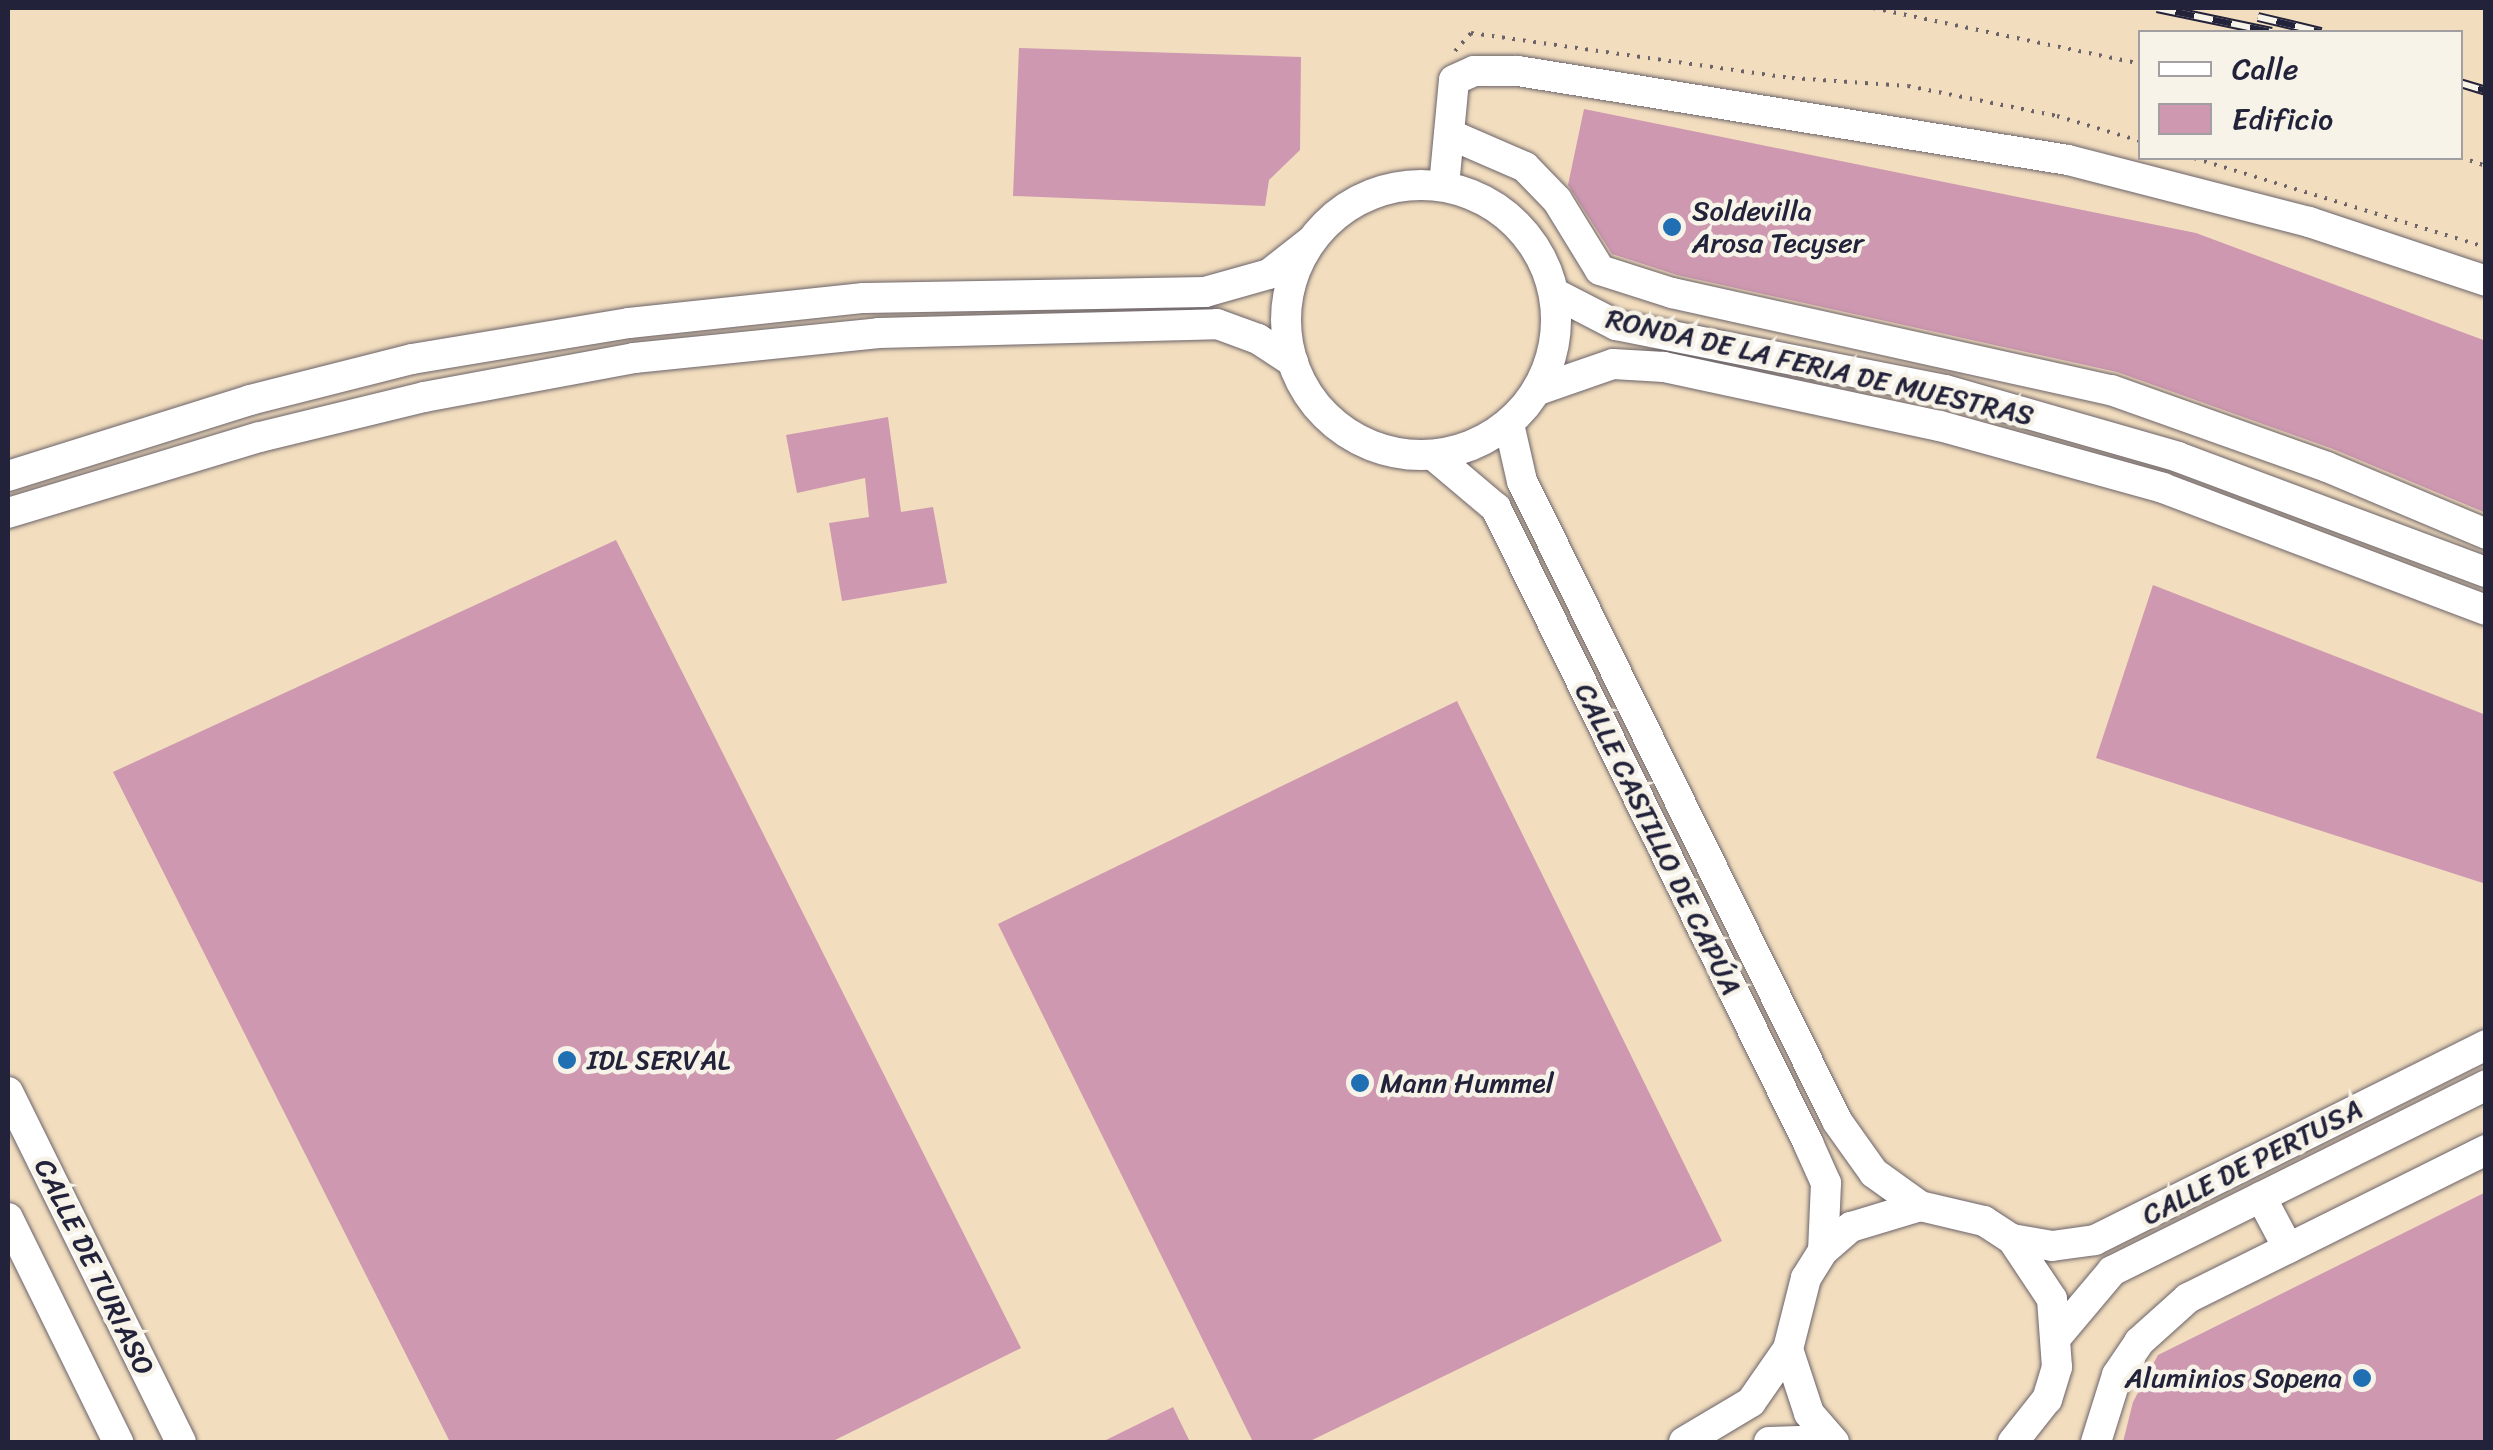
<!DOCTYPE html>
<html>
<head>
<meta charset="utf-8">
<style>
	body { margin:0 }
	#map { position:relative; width:2493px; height:1450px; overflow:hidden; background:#f2ddbe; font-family:Sriracha,sans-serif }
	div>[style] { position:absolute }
	.building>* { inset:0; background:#cd98b0 }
	.path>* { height:4px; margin-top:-2px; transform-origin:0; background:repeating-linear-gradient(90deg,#6b6369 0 2.5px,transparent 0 10.5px) }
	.roads { filter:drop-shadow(0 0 2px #6b6369) drop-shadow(0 0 2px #6b6369) }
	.minor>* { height:30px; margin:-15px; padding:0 15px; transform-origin:15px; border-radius:15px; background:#fff }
	.minor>.ring { margin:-15px; padding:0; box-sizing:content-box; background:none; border:30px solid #fff; border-radius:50% }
	.rail>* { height:10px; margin-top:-5px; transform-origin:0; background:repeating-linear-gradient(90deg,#f7f3e8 0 19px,#22223b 0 38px); box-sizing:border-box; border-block:2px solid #22223b }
	.dots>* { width:28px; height:28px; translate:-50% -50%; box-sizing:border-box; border:5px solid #f7f3e8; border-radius:50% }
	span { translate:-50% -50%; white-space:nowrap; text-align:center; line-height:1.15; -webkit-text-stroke:9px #f7f3e8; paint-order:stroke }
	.poi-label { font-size:28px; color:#22223b }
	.left { translate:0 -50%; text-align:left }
	.right { translate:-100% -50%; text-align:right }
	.street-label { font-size:28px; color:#22223b }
	.frame { position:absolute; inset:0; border:10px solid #22223b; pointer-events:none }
	.legend { position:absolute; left:2138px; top:30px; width:325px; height:130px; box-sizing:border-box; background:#f7f3e8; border:2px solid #a29fa3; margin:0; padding:12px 18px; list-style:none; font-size:30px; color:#22223b }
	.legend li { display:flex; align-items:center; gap:20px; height:50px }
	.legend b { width:50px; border:2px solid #a29fa3 }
</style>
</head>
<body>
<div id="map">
	<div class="building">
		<i style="clip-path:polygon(1019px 48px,1301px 57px,1300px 150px,1269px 180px,1265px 206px,1013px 196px)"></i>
		<i style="clip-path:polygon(1584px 109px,2196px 233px,2486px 341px,2486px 513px,2333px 449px,2117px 372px,1677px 275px,1612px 254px,1568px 185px)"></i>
		<i style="clip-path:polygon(888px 417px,901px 512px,933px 507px,947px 583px,842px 601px,829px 523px,869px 517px,865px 478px,797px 493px,786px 435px)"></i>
		<i style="clip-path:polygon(616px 540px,1021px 1348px,831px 1442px,450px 1442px,113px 772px)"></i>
		<i style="clip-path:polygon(2153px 585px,2486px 715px,2486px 884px,2096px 758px)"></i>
		<i style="clip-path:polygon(1457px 701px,1722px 1241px,1308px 1442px,1253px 1442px,998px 924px)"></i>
		<i style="clip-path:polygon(2486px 1192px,2486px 1442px,2123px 1442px,2133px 1402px,2158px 1355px)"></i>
		<i style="clip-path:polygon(1173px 1407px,1190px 1442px,1102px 1442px)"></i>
	</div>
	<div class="path">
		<i style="left:1873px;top:8px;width:273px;rotate:11.8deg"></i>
		<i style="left:1455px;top:51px;width:24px;rotate:-48deg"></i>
		<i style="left:1471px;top:33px;width:324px;rotate:8deg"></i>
		<i style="left:1792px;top:78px;width:116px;rotate:3.9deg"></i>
		<i style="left:1908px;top:86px;width:152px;rotate:11.4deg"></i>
		<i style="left:2057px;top:116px;width:87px;rotate:16.8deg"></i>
		<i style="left:2460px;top:157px;width:28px;rotate:19deg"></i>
		<i style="left:2194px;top:158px;width:305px;rotate:17deg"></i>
	</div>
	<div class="roads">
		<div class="minor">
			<i style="left:1449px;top:134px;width:83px;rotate:23.5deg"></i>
			<i style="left:1525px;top:167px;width:46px;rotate:45.9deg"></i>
			<i style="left:1557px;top:200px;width:82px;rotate:58.4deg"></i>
			<i style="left:1600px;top:270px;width:76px;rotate:17.7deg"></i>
			<i style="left:1672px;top:293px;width:450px;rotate:12.5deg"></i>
			<i style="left:2111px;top:390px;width:229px;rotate:19.6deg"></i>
			<i style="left:2327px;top:467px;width:173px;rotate:22.8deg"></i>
			<i class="ring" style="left:1286px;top:185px;width:240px;height:240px"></i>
			<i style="left:1444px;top:186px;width:106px;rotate:-84.6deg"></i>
			<i style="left:1454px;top:80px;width:22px;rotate:-24deg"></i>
			<i style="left:1474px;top:71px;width:44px"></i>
			<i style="left:1518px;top:71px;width:557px;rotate:9.19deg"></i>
			<i style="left:2068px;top:160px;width:249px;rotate:14.4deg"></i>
			<i style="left:2309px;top:222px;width:187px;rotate:18.4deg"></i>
			<i style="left:1554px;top:293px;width:70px;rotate:27.3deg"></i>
			<i style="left:1616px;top:325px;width:335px;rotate:11.2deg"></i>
			<i style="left:1945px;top:390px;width:242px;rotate:16deg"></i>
			<i style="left:2178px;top:457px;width:329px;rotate:20.5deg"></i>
			<i style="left:1538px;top:390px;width:79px;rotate:-19.1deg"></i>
			<i style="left:1613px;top:364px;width:51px;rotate:3.4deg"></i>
			<i style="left:1664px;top:367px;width:282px;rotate:12.1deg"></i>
			<i style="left:1940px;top:426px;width:231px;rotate:15.5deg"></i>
			<i style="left:2163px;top:488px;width:345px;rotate:20.7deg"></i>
			<i style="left:1509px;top:424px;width:58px;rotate:77.2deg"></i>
			<i style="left:1522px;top:481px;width:713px;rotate:63.79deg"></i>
			<i style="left:1837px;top:1121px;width:64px;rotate:54.6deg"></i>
			<i style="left:1874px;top:1173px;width:57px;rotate:35.7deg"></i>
			<i style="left:1433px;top:455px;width:82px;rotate:40.1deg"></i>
			<i style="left:1496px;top:508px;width:708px;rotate:63.83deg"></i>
			<i style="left:1808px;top:1143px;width:44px;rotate:65.8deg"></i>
			<i style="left:1826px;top:1183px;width:68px;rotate:92.5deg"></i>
			<i style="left:8px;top:476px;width:254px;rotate:-17.4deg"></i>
			<i style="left:250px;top:400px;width:167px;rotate:-14.2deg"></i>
			<i style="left:412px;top:359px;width:220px;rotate:-9.4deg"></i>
			<i style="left:629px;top:323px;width:236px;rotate:-6.1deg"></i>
			<i style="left:864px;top:298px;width:341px;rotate:-1deg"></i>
			<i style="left:1205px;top:292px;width:66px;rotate:-15.7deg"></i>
			<i style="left:1269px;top:274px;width:53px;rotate:-38.2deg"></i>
			<i style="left:8px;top:513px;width:263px;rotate:-16.8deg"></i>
			<i style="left:260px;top:437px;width:169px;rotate:-13.7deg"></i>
			<i style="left:424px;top:397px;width:214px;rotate:-10.5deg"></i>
			<i style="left:634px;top:358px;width:246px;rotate:-5.8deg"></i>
			<i style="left:879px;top:333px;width:338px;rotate:-1.5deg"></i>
			<i style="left:1217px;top:324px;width:44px;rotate:20.1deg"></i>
			<i style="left:1258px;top:339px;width:42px;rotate:33.3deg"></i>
			<i style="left:8px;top:1092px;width:390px;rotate:63.7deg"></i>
			<i style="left:2261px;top:1197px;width:58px;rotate:62.1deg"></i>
			<i style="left:8px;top:1218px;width:250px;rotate:63.8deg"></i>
			<i style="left:2012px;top:1239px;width:41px;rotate:9.9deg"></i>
			<i style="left:2052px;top:1246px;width:43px;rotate:-7.9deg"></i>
			<i style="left:2095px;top:1240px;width:437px;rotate:-26.5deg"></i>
			<i style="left:2059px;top:1334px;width:82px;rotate:-49.9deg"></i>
			<i style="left:2112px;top:1271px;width:418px;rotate:-26.4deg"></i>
			<i style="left:1684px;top:1442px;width:78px;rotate:-30.8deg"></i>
			<i style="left:1751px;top:1402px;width:65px;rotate:-55.1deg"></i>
			<i style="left:1769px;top:1442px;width:61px;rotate:-1.9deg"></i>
			<i style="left:1834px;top:1442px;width:38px;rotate:-131deg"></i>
			<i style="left:1809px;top:1413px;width:67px;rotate:-108.2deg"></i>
			<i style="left:1788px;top:1349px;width:73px;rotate:-75.8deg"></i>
			<i style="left:1806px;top:1278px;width:32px;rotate:-58deg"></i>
			<i style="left:1823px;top:1251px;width:37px;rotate:-41deg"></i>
			<i style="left:1851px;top:1227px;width:72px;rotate:-16.9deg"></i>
			<i style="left:1920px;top:1206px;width:66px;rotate:13.2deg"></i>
			<i style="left:1984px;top:1221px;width:33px;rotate:33deg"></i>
			<i style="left:2012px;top:1239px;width:72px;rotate:56.3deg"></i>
			<i style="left:2052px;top:1299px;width:68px;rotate:85.8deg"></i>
			<i style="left:2057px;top:1367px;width:34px;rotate:107deg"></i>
			<i style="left:2047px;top:1399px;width:55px;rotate:128.3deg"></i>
			<i style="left:2096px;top:1442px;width:70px;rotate:-72.6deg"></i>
			<i style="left:2117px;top:1375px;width:40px;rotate:-56deg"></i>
			<i style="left:2139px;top:1342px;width:66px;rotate:-41.9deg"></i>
			<i style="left:2188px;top:1298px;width:333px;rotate:-26.4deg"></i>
		</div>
	</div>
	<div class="rail">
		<i style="left:2157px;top:8px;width:117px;rotate:11.8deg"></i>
		<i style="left:2258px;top:17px;width:65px;rotate:13.4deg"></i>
		<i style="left:2460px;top:83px;width:27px;rotate:17deg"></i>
	</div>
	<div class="dots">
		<i style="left:1672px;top:227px;background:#1f6fb2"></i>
		<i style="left:567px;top:1060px;background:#1f6fb2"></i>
		<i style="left:1360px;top:1083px;background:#1f6fb2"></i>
		<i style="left:2362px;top:1378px;background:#1f6fb2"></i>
	</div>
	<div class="poi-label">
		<span class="left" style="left:1692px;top:227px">Soldevilla<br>Arosa Tecyser</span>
		<span class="left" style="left:587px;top:1060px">IDL SERVAL</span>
		<span class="left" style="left:1380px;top:1083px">Mann Hummel</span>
		<span class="right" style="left:2342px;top:1378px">Aluminios Sopena</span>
	</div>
	<div class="street-label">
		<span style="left:1820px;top:367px;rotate:13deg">RONDA DE LA FERIA DE MUESTRAS</span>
		<span style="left:1658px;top:839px;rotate:64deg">CALLE CASTILLO DE CAPÚA</span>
		<span style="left:2252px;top:1162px;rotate:-27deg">CALLE DE PERTUSA</span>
		<span style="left:94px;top:1267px;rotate:64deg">CALLE DE TURIASO</span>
	</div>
	<div class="frame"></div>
	<ul class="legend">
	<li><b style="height:12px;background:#fff"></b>Calle</li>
	<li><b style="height:28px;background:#cd98b0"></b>Edificio</li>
	</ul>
</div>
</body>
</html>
